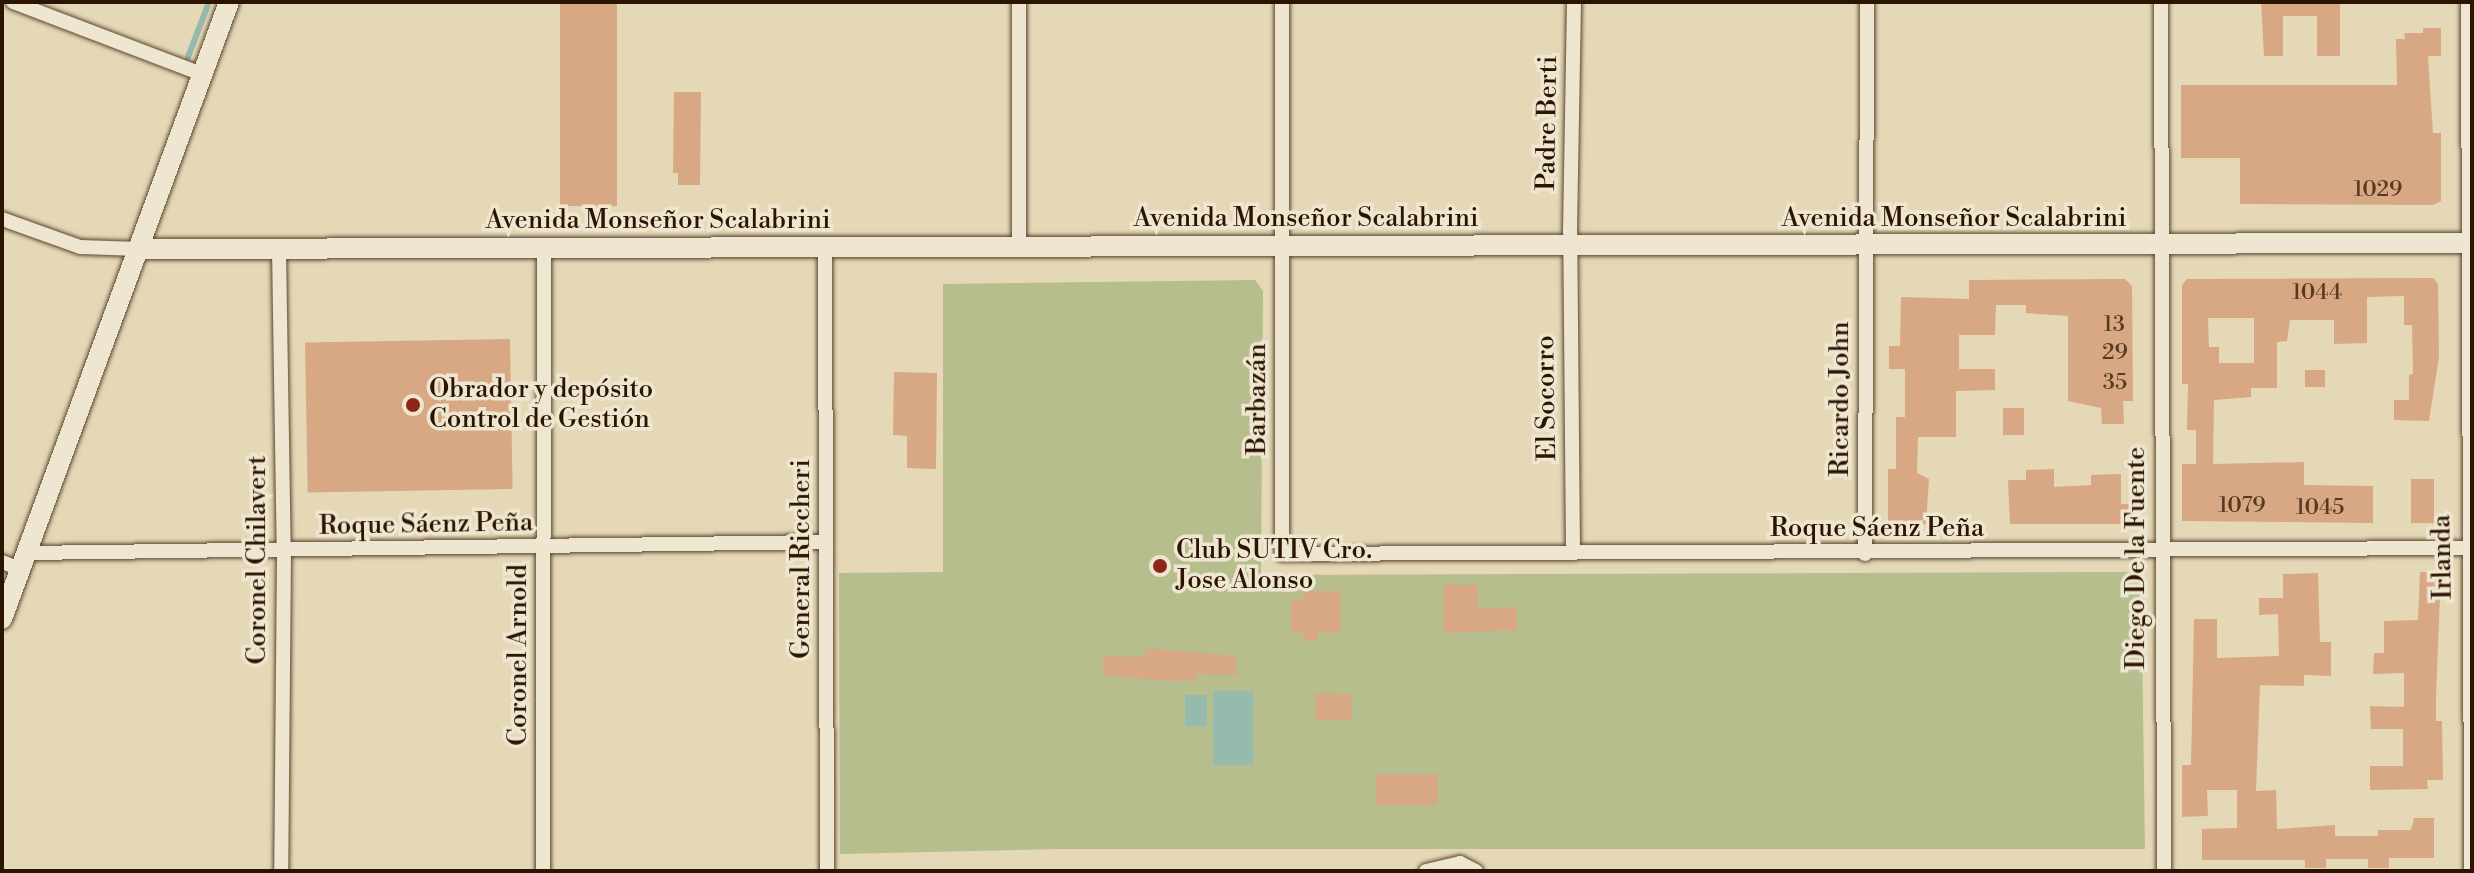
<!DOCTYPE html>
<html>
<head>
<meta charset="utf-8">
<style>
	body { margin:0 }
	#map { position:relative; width:2474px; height:873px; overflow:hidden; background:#e5d8b7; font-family:"Libre Bodoni",serif }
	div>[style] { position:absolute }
	.green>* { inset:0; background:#b6be8d }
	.water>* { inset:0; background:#96baad; transform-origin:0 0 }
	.stream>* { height:6px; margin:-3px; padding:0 3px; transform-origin:3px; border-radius:3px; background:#96baad }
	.building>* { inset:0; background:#d7a883; transform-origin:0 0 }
	.roads { filter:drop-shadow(0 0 2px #5a462e) drop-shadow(0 0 2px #5a462e) }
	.street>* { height:14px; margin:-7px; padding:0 7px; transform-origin:7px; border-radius:7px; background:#eee6d0 }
	.secondary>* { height:20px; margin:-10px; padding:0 10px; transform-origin:10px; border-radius:10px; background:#eee6d0 }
	.dots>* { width:22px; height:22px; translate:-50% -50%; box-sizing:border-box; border:4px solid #eee6d0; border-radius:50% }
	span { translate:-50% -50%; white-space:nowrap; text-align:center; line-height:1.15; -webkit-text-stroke:7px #eee6d0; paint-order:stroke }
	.number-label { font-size:22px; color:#573a21 }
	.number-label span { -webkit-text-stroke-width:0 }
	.street-label { font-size:26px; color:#2c1500 }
	.poi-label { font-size:26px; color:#2c1500 }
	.left { translate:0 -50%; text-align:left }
	.frame { position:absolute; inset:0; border:4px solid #2c1500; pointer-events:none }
</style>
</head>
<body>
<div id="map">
	<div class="green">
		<i style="clip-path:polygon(1255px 280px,1263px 291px,1261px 575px,2141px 572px,2145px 849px,1058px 849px,840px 854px,839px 573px,943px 572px,943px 284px)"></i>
	</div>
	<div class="water">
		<i style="left:1213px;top:691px;width:40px;height:74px"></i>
		<i style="left:1185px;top:695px;width:22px;height:31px"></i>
	</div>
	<div class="stream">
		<i style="left:188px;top:57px;width:59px;rotate:-69.1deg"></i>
	</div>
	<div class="building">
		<i style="left:560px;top:2px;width:57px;height:204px"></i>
		<i style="clip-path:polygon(2261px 2px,2340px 2px,2340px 56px,2317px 56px,2317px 16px,2283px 16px,2283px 56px,2264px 56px)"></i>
		<i style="clip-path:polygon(2423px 28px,2441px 28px,2441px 56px,2428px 56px,2433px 133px,2441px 133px,2441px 201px,2433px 205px,2240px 204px,2240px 158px,2181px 158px,2181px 85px,2397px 85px,2396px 39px,2405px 39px,2404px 33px,2423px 33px)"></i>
		<i style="clip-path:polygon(674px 92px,701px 92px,700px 185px,678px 185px,678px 173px,673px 173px)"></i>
		<i style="clip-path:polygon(evenodd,2433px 278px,2438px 284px,2439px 357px,2429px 421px,2394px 420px,2394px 400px,2409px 400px,2409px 375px,2413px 374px,2412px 325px,2404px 325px,2404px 296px,2367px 297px,2367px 343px,2334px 344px,2334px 320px,2290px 320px,2287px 341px,2277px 342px,2277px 388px,2251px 388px,2251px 397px,2214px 400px,2213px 464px,2304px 462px,2304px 485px,2373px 486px,2373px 523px,2182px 521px,2182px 464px,2196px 464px,2196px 430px,2187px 430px,2188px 384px,2182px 384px,2182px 285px,2187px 279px,2433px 278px,2208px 318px,2254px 318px,2254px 363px,2219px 363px,2219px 347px,2209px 347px,2208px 318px)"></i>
		<i style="clip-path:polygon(2125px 279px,2132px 286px,2133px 401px,2123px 401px,2124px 424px,2102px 424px,2101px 408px,2068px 401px,2068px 316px,2026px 313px,2026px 305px,1996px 305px,1995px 335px,1959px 335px,1959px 369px,1995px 369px,1995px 390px,1956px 391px,1956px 437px,1918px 437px,1917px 473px,1929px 479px,1926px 524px,1888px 521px,1888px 469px,1896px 469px,1896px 417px,1905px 417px,1905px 369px,1889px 369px,1889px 346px,1900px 346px,1901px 297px,1969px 299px,1969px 280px)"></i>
		<i style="left:510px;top:339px;width:150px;height:205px;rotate:89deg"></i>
		<i style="left:2305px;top:370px;width:20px;height:17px"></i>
		<i style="clip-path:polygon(894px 372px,937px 373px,936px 469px,907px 468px,907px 436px,893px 435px)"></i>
		<i style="left:2024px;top:408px;width:27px;height:21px;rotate:90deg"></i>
		<i style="clip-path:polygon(2054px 469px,2054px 487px,2091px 485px,2091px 475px,2121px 474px,2121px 504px,2134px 504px,2134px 519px,2128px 524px,2010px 524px,2008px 480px,2026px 480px,2026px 470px)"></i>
		<i style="left:2411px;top:479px;width:23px;height:44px"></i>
		<i style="clip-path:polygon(2420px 572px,2441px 572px,2436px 696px,2436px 721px,2442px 721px,2443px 780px,2427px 780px,2428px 789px,2370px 790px,2370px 766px,2403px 766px,2403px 729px,2371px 729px,2370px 706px,2404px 707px,2404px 673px,2373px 674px,2374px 653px,2384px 653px,2384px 621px,2418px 620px)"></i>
		<i style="clip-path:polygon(2318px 573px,2320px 642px,2331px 642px,2331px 676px,2304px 675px,2304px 686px,2260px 685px,2256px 791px,2276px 790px,2277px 829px,2335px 825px,2335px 836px,2378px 836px,2378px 830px,2411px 830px,2414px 818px,2434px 818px,2434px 858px,2389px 858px,2389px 868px,2368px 868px,2368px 859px,2326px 859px,2326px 868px,2305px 868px,2305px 860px,2202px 860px,2202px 829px,2237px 828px,2237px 790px,2207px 790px,2208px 816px,2182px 817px,2182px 765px,2191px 765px,2194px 619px,2217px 619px,2217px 658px,2279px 656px,2278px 614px,2259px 615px,2259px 598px,2283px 598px,2283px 574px)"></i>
		<i style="clip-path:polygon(1444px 585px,1477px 585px,1478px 608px,1517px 607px,1517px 630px,1444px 633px)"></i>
		<i style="clip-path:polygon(1303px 591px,1340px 591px,1340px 633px,1318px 633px,1318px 641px,1303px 641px,1303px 633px,1291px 633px,1291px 599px,1303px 599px)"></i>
		<i style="clip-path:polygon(1145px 648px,1236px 656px,1236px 675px,1197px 674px,1197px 681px,1162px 681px,1103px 675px,1103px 656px,1145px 657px)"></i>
		<i style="left:1316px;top:693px;width:36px;height:26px;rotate:2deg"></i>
		<i style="left:1376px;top:774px;width:62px;height:31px"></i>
	</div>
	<div class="roads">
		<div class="street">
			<i style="left:13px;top:2px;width:202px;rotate:20.9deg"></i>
			<i style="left:1019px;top:2px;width:244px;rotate:90deg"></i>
			<i style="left:1282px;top:2px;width:552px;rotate:90deg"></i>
			<i style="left:1282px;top:554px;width:1190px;rotate:-0.29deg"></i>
			<i style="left:2161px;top:2px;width:869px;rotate:89.8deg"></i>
			<i style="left:2468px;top:2px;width:869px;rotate:89.8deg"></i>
			<i style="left:2px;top:219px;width:83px;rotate:19.7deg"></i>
			<i style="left:80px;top:247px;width:59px;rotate:1.9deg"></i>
			<i style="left:825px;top:247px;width:624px;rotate:89.82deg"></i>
			<i style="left:279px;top:249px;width:303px;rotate:89.1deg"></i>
			<i style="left:284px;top:552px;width:319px;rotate:90.5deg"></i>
			<i style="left:1573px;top:552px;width:321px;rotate:-90.5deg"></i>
			<i style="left:1570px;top:231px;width:229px;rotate:-89deg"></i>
			<i style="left:26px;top:553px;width:800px;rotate:-0.79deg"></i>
			<i style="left:1865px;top:554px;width:552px;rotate:-89.79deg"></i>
			<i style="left:2px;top:562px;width:19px;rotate:21deg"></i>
			<i style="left:543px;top:871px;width:625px;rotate:-89.91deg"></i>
			<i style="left:1426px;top:871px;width:35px;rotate:-13deg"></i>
			<i style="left:1460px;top:863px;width:18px;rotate:27deg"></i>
		</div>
		<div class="secondary">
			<i style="left:139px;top:249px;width:2333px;rotate:-0.15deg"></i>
			<i style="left:2px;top:619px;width:657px;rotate:-69.8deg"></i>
		</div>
	</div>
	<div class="dots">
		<i style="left:413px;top:405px;background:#8f2418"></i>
		<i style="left:1160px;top:566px;background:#8f2418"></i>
	</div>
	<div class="number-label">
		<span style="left:2378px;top:190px">1029</span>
		<span style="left:2317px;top:293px">1044</span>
		<span style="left:2114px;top:325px">13</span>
		<span style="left:2115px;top:353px">29</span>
		<span style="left:2115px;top:383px">35</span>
		<span style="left:2242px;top:506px">1079</span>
		<span style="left:2320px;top:508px">1045</span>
	</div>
	<div class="street-label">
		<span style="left:1548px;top:123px;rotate:-89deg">Padre Berti</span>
		<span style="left:1306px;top:219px">Avenida Monseñor Scalabrini</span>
		<span style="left:1954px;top:219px">Avenida Monseñor Scalabrini</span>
		<span style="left:658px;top:221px">Avenida Monseñor Scalabrini</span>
		<span style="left:1547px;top:398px;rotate:-91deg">El Socorro</span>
		<span style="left:1258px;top:399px;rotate:-90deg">Barbazán</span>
		<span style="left:1841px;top:399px;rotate:-90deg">Ricardo John</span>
		<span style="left:426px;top:525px;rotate:-1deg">Roque Sáenz Peña</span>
		<span style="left:1877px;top:529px">Roque Sáenz Peña</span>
		<span style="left:2443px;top:557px;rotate:-91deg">Irlanda</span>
		<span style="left:2137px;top:558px;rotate:-90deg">Diego De la Fuente</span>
		<span style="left:802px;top:559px;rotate:-90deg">General Riccheri</span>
		<span style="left:258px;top:560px;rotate:-90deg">Coronel Chilavert</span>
		<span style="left:519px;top:655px;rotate:-90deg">Coronel Arnold</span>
	</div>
	<div class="poi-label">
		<span class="left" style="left:429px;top:405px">Obrador y depósito<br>Control de Gestión</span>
		<span class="left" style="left:1176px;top:566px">Club SUTIV Cro.<br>Jose Alonso</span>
	</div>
	<div class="frame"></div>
</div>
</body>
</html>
